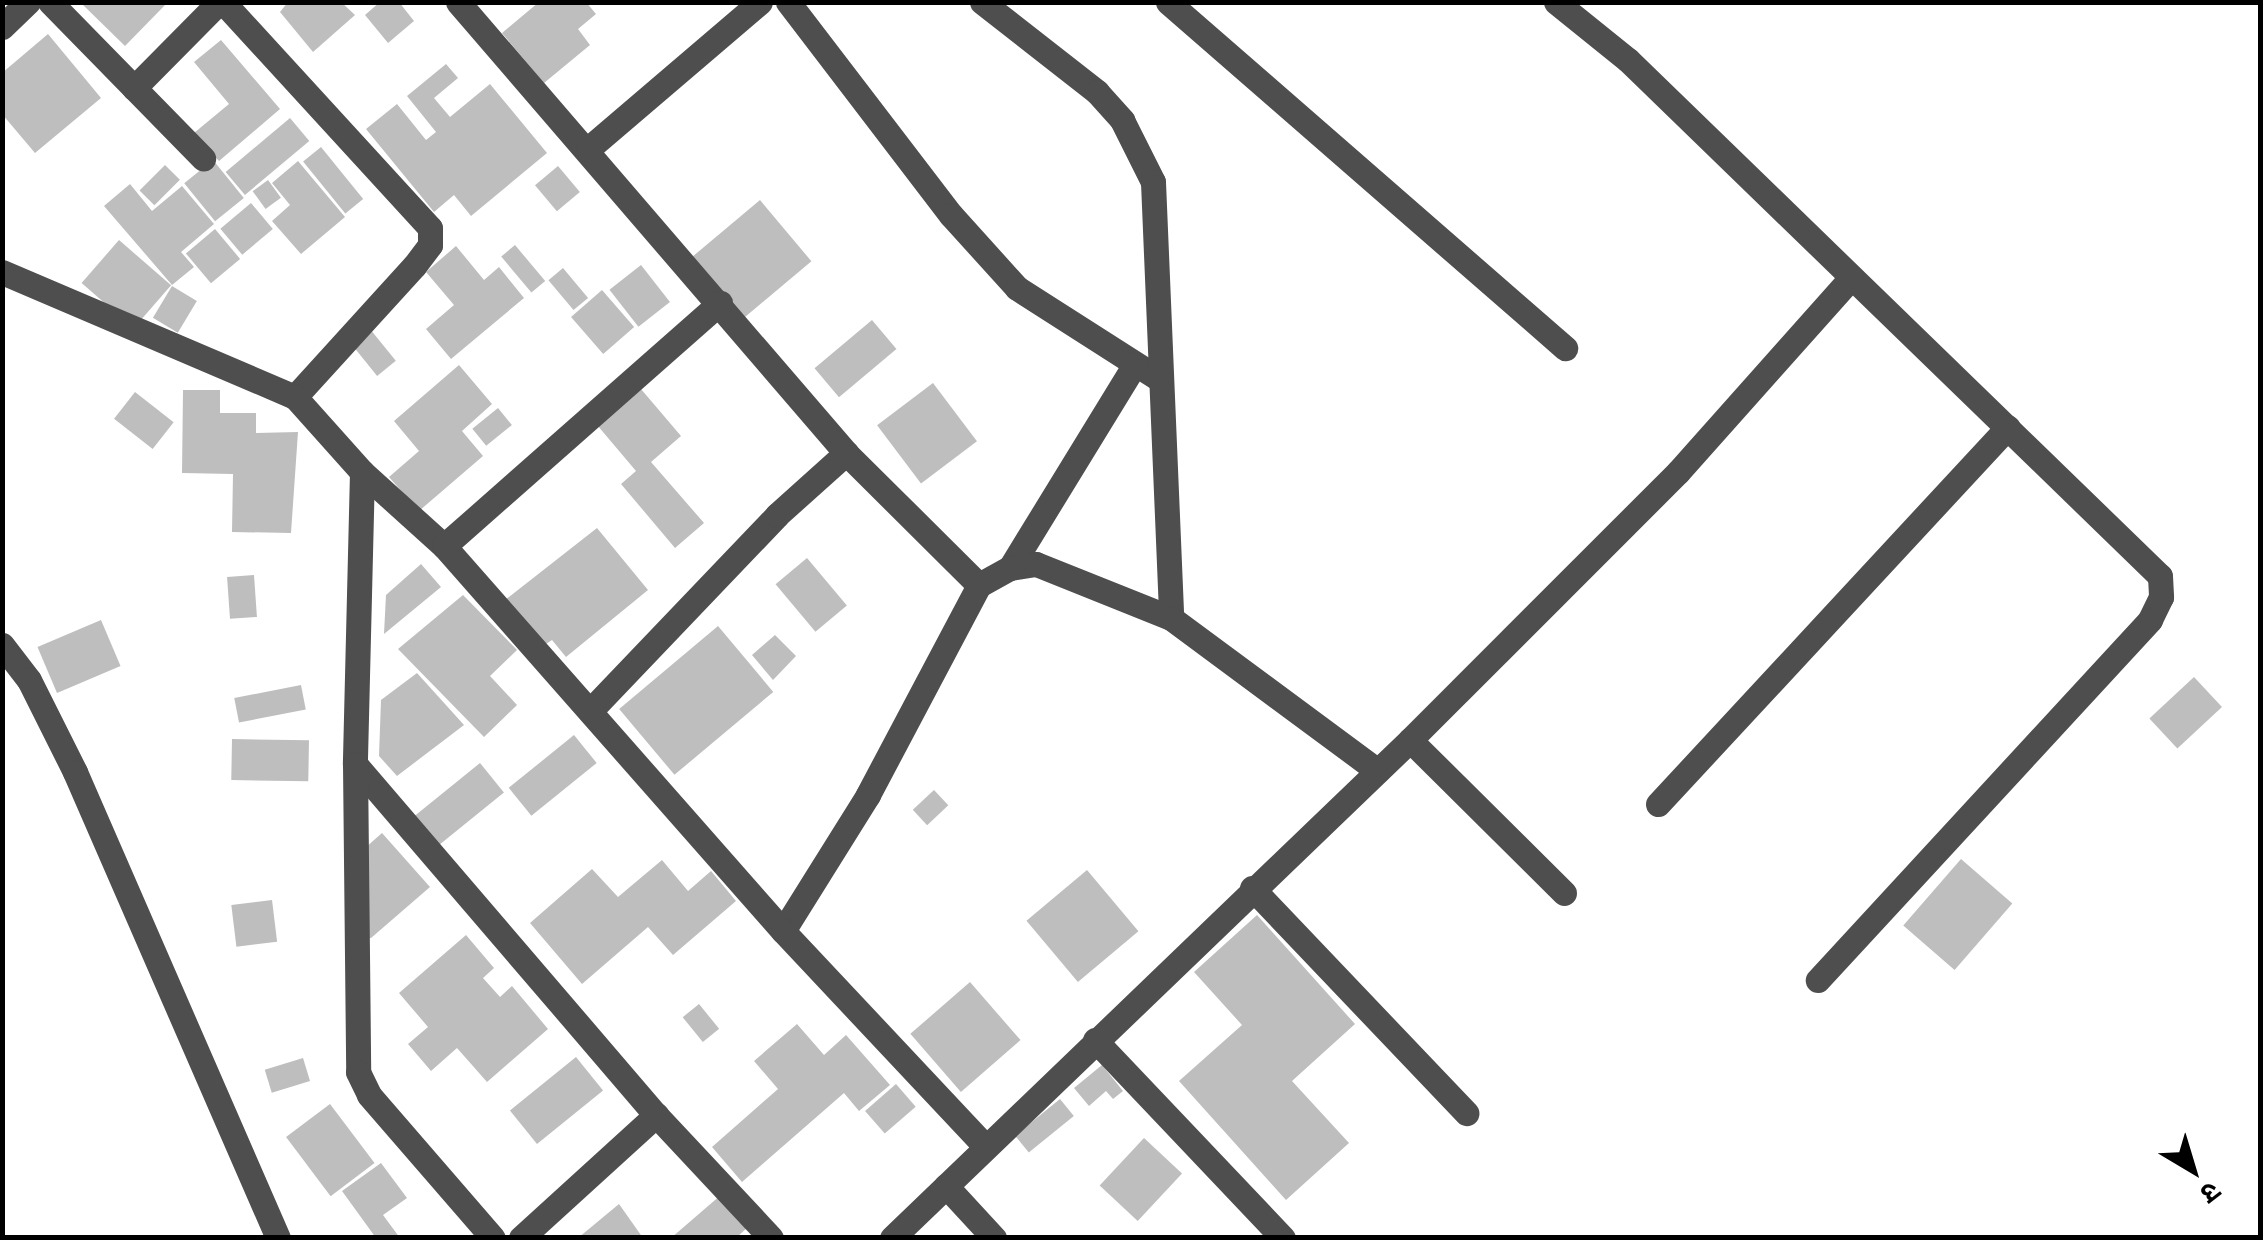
<!DOCTYPE html>
<html>
<head>
<meta charset="utf-8">
<style>
	body { margin:0 }
	#map { position:relative; width:2263px; height:1240px; overflow:hidden; background:#fff; font-family:Lato,"Noto Sans Devanagari",sans-serif }
	div>[style] { position:absolute }
	.building>* { inset:0; background:#bebebe; transform-origin:0 0 }
	.minor>* { height:25px; margin:-12.5px; padding:0 12.5px; transform-origin:12.5px; border-radius:12.5px; background:#4e4e4e }
	span { translate:-50% -50%; white-space:nowrap; text-align:center; line-height:1.15; -webkit-text-stroke:8px #fff; paint-order:stroke }
	.frame { position:absolute; inset:0; border:5px solid #000; pointer-events:none }
	.north { position:absolute; left:2143px; top:1120px; width:100px; height:100px; -webkit-text-stroke:8px #fff; paint-order:stroke; rotate:142deg; font-size:28px; font-weight:700; line-height:40px; text-align:center; color:#000 }
	.north::after { content:''; display:block; margin:auto; width:35px; height:45px; background:#000; clip-path:polygon(50% 0,100% 100%,50% 72%,0 100%) }
</style>
</head>
<body>
<div id="map">
	<div class="building">
		<i style="clip-path:polygon(80px 2px,168px 2px,125px 46px)"></i>
		<i style="clip-path:polygon(288px 2px,341px 2px,355px 15px,313px 52px,280px 12px)"></i>
		<i style="clip-path:polygon(380px 2px,399px 2px,414px 21px,388px 43px,365px 15px)"></i>
		<i style="clip-path:polygon(539px 2px,586px 2px,596px 14px,578px 29px,590px 45px,544px 83px,502px 33px)"></i>
		<i style="clip-path:polygon(48px 34px,101px 98px,35px 153px,2px 114px,2px 73px)"></i>
		<i style="clip-path:polygon(221px 40px,280px 109px,219px 161px,194px 133px,229px 104px,194px 62px)"></i>
		<i style="clip-path:polygon(446px 64px,458px 78px,434px 98px,450px 117px,490px 84px,547px 153px,471px 216px,454px 195px,434px 212px,366px 129px,397px 104px,426px 140px,436px 132px,407px 96px)"></i>
		<i style="left:290px;top:118px;width:30px;height:84px;rotate:50deg"></i>
		<i style="left:321px;top:147px;width:67px;height:23px;rotate:51deg"></i>
		<i style="left:213px;top:160px;width:49px;height:37px;rotate:51deg"></i>
		<i style="clip-path:polygon(298px 161px,345px 217px,301px 254px,272px 221px,290px 205px,272px 183px)"></i>
		<i style="left:165px;top:165px;width:21px;height:36px;rotate:45deg"></i>
		<i style="left:558px;top:166px;width:34px;height:30px;rotate:50deg"></i>
		<i style="left:268px;top:180px;width:22px;height:19px;rotate:54deg"></i>
		<i style="clip-path:polygon(130px 184px,152px 211px,182px 186px,214px 224px,181px 252px,194px 267px,172px 285px,104px 206px)"></i>
		<i style="left:760px;top:200px;width:80px;height:89px;rotate:50deg"></i>
		<i style="left:251px;top:203px;width:34px;height:40px;rotate:50deg"></i>
		<i style="left:215px;top:229px;width:39px;height:38px;rotate:50deg"></i>
		<i style="left:119px;top:240px;width:69px;height:57px;rotate:41deg"></i>
		<i style="left:515px;top:245px;width:47px;height:18px;rotate:50deg"></i>
		<i style="clip-path:polygon(456px 246px,484px 280px,499px 267px,524px 298px,451px 359px,426px 329px,454px 305px,426px 272px)"></i>
		<i style="left:641px;top:265px;width:47px;height:40px;rotate:52deg"></i>
		<i style="left:563px;top:268px;width:39px;height:19px;rotate:50deg"></i>
		<i style="left:172px;top:286px;width:29px;height:37px;rotate:31deg"></i>
		<i style="left:602px;top:290px;width:49px;height:41px;rotate:49deg"></i>
		<i style="left:872px;top:320px;width:38px;height:75px;rotate:50deg"></i>
		<i style="left:370px;top:329px;width:41px;height:24px;rotate:51deg"></i>
		<i style="clip-path:polygon(459px 365px,492px 404px,462px 431px,483px 456px,419px 511px,389px 477px,419px 451px,394px 421px)"></i>
		<i style="clip-path:polygon(635px 382px,681px 436px,651px 462px,704px 523px,675px 548px,621px 484px,636px 471px,592px 419px)"></i>
		<i style="left:933px;top:383px;width:73px;height:70px;rotate:53deg"></i>
		<i style="clip-path:polygon(183px 390px,220px 390px,220px 413px,256px 413px,256px 433px,298px 432px,291px 533px,232px 532px,233px 474px,182px 473px)"></i>
		<i style="left:135px;top:392px;width:49px;height:34px;rotate:38deg"></i>
		<i style="left:498px;top:408px;width:22px;height:33px;rotate:51deg"></i>
		<i style="clip-path:polygon(597px 528px,648px 590px,566px 657px,552px 640px,543px 646px,505px 600px)"></i>
		<i style="left:807px;top:558px;width:62px;height:41px;rotate:50deg"></i>
		<i style="clip-path:polygon(421px 564px,441px 587px,384px 634px,386px 595px)"></i>
		<i style="left:254px;top:575px;width:42px;height:27px;rotate:86deg"></i>
		<i style="clip-path:polygon(463px 595px,517px 650px,490px 676px,517px 705px,484px 737px,398px 649px)"></i>
		<i style="left:101px;top:620px;width:50px;height:69px;rotate:67deg"></i>
		<i style="left:718px;top:626px;width:86px;height:129px;rotate:50deg"></i>
		<i style="clip-path:polygon(775px 635px,796px 656px,773px 680px,752px 655px)"></i>
		<i style="clip-path:polygon(417px 673px,464px 725px,397px 776px,379px 756px,381px 700px)"></i>
		<i style="left:2194px;top:677px;width:41px;height:61px;rotate:47deg"></i>
		<i style="left:301px;top:685px;width:25px;height:68px;rotate:79deg"></i>
		<i style="left:574px;top:735px;width:36px;height:84px;rotate:51deg"></i>
		<i style="left:232px;top:739px;width:77px;height:41px;rotate:1deg"></i>
		<i style="left:480px;top:763px;width:38px;height:87px;rotate:51deg"></i>
		<i style="left:934px;top:790px;width:21px;height:29px;rotate:47deg"></i>
		<i style="clip-path:polygon(382px 833px,430px 887px,371px 938px,364px 937px,365px 848px)"></i>
		<i style="left:1961px;top:859px;width:68px;height:88px;rotate:41deg"></i>
		<i style="clip-path:polygon(662px 860px,688px 891px,711px 871px,736px 901px,673px 955px,648px 927px,582px 984px,530px 923px,592px 869px,618px 897px)"></i>
		<i style="left:1087px;top:870px;width:80px;height:79px;rotate:50deg"></i>
		<i style="left:272px;top:900px;width:42px;height:41px;rotate:83deg"></i>
		<i style="clip-path:polygon(1257px 915px,1355px 1024px,1292px 1081px,1349px 1143px,1286px 1200px,1179px 1081px,1242px 1025px,1194px 972px)"></i>
		<i style="clip-path:polygon(466px 935px,494px 968px,483px 978px,500px 997px,512px 986px,548px 1029px,487px 1082px,457px 1048px,431px 1071px,408px 1044px,428px 1027px,399px 993px)"></i>
		<i style="left:970px;top:982px;width:77px;height:79px;rotate:49deg"></i>
		<i style="left:699px;top:1004px;width:32px;height:21px;rotate:51deg"></i>
		<i style="clip-path:polygon(797px 1024px,824px 1055px,846px 1035px,890px 1085px,859px 1111px,844px 1093px,742px 1182px,712px 1147px,778px 1089px,754px 1061px)"></i>
		<i style="left:576px;top:1057px;width:43px;height:85px;rotate:51deg"></i>
		<i style="left:303px;top:1058px;width:24px;height:40px;rotate:73deg"></i>
		<i style="clip-path:polygon(1102px 1065px,1123px 1091px,1113px 1099px,1106px 1091px,1089px 1106px,1074px 1088px)"></i>
		<i style="left:896px;top:1084px;width:30px;height:41px;rotate:49deg"></i>
		<i style="left:1060px;top:1099px;width:22px;height:58px;rotate:51deg"></i>
		<i style="left:330px;top:1104px;width:74px;height:55px;rotate:53deg"></i>
		<i style="left:1144px;top:1138px;width:52px;height:65px;rotate:43deg"></i>
		<i style="clip-path:polygon(381px 1163px,407px 1198px,383px 1215px,400px 1238px,376px 1238px,342px 1191px)"></i>
		<i style="clip-path:polygon(722px 1194px,749px 1226px,736px 1238px,671px 1238px)"></i>
		<i style="clip-path:polygon(619px 1204px,643px 1238px,578px 1238px)"></i>
	</div>
	<div class="minor">
		<i style="left:50px;top:2px;width:219px;rotate:45.6deg"></i>
		<i style="left:223px;top:2px;width:306px;rotate:47.5deg"></i>
		<i style="left:430px;top:228px;width:17px;rotate:90deg"></i>
		<i style="left:430px;top:245px;width:26px;rotate:127deg"></i>
		<i style="left:414px;top:266px;width:177px;rotate:132.3deg"></i>
		<i style="left:458px;top:2px;width:595px;rotate:49.29deg"></i>
		<i style="left:846px;top:453px;width:187px;rotate:44.8deg"></i>
		<i style="left:979px;top:585px;width:238px;rotate:117.9deg"></i>
		<i style="left:868px;top:795px;width:160px;rotate:122deg"></i>
		<i style="left:788px;top:2px;width:268px;rotate:52.6deg"></i>
		<i style="left:951px;top:215px;width:98px;rotate:47.9deg"></i>
		<i style="left:1017px;top:288px;width:165px;rotate:32.6deg"></i>
		<i style="left:982px;top:2px;width:146px;rotate:38deg"></i>
		<i style="left:1097px;top:92px;width:38px;rotate:48deg"></i>
		<i style="left:1122px;top:120px;width:69px;rotate:63.4deg"></i>
		<i style="left:1153px;top:182px;width:436px;rotate:87.6deg"></i>
		<i style="left:1168px;top:2px;width:527px;rotate:41.07deg"></i>
		<i style="left:1556px;top:2px;width:92px;rotate:38.9deg"></i>
		<i style="left:1628px;top:60px;width:741px;rotate:44.13deg"></i>
		<i style="left:2160px;top:576px;width:21px;rotate:87deg"></i>
		<i style="left:2161px;top:597px;width:25px;rotate:116deg"></i>
		<i style="left:2150px;top:620px;width:490px;rotate:132.7deg"></i>
		<i style="left:2px;top:27px;width:36px;rotate:-44deg"></i>
		<i style="left:134px;top:88px;width:121px;rotate:-45.3deg"></i>
		<i style="left:588px;top:149px;width:226px;rotate:-40.5deg"></i>
		<i style="left:2px;top:272px;width:319px;rotate:23.1deg"></i>
		<i style="left:295px;top:397px;width:101px;rotate:48.2deg"></i>
		<i style="left:362px;top:472px;width:292px;rotate:91.4deg"></i>
		<i style="left:355px;top:764px;width:462px;rotate:49.4deg"></i>
		<i style="left:656px;top:1115px;width:168px;rotate:46.9deg"></i>
		<i style="left:362px;top:472px;width:110px;rotate:42.1deg"></i>
		<i style="left:444px;top:546px;width:513px;rotate:48.64deg"></i>
		<i style="left:783px;top:931px;width:296px;rotate:46.8deg"></i>
		<i style="left:444px;top:546px;width:368px;rotate:-41.4deg"></i>
		<i style="left:1010px;top:568px;width:239px;rotate:-58.5deg"></i>
		<i style="left:979px;top:585px;width:35px;rotate:-29deg"></i>
		<i style="left:1010px;top:568px;width:26px;rotate:-9deg"></i>
		<i style="left:1036px;top:564px;width:145px;rotate:21.8deg"></i>
		<i style="left:1171px;top:618px;width:257px;rotate:36.5deg"></i>
		<i style="left:2px;top:645px;width:44px;rotate:52.4deg"></i>
		<i style="left:29px;top:680px;width:103px;rotate:63.4deg"></i>
		<i style="left:75px;top:772px;width:508px;rotate:66.46deg"></i>
		<i style="left:590px;top:711px;width:271px;rotate:-46.3deg"></i>
		<i style="left:777px;top:515px;width:93px;rotate:-41.9deg"></i>
		<i style="left:1410px;top:740px;width:217px;rotate:44.8deg"></i>
		<i style="left:355px;top:764px;width:308px;rotate:89.4deg"></i>
		<i style="left:358px;top:1072px;width:25px;rotate:64deg"></i>
		<i style="left:369px;top:1095px;width:189px;rotate:49.1deg"></i>
		<i style="left:1658px;top:804px;width:514px;rotate:-47.13deg"></i>
		<i style="left:1252px;top:888px;width:311px;rotate:46.4deg"></i>
		<i style="left:1095px;top:1040px;width:273px;rotate:46.5deg"></i>
		<i style="left:946px;top:1186px;width:71px;rotate:47.3deg"></i>
		<i style="left:521px;top:1238px;width:183px;rotate:-42.3deg"></i>
		<i style="left:892px;top:1238px;width:719px;rotate:-43.87deg"></i>
		<i style="left:1410px;top:740px;width:379px;rotate:-45deg"></i>
		<i style="left:1678px;top:472px;width:260px;rotate:-48.3deg"></i>
	</div>
	<div class="frame"></div>
	<div class="north">उ</div>
</div>
</body>
</html>
